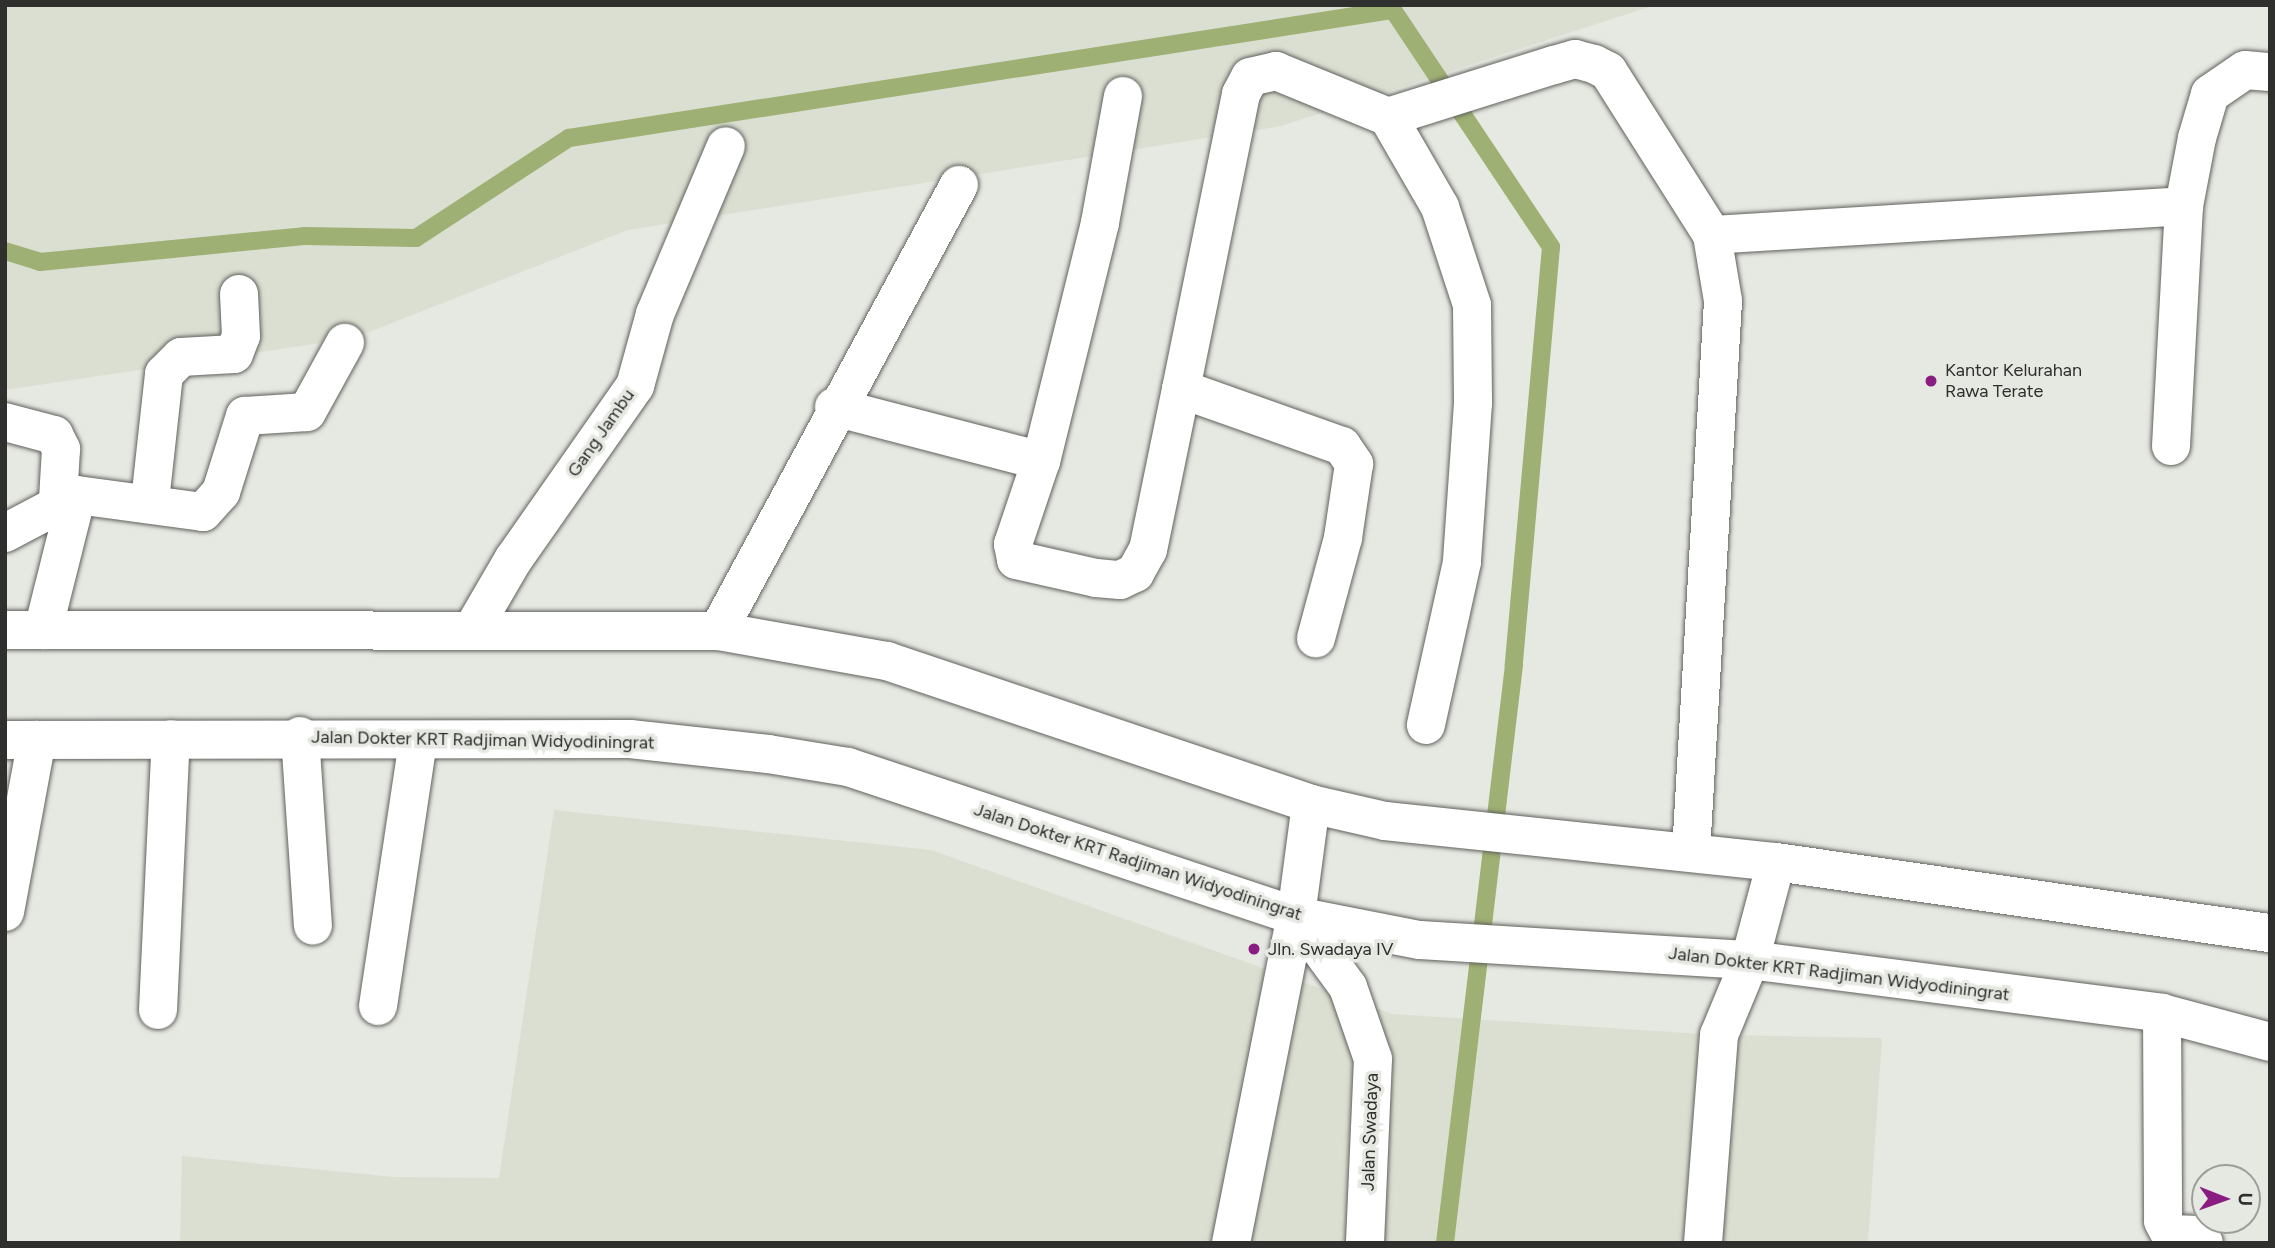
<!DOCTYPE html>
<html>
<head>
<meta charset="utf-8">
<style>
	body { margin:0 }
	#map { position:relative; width:2275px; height:1248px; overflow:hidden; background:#e6e8e2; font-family:Figtree,sans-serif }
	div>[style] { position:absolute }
	.built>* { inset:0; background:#dbdfd2 }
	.stream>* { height:18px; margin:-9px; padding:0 9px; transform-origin:9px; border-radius:9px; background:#9eb073 }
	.roads { filter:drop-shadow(0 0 2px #60625d) drop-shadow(0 0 2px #60625d) }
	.minor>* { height:38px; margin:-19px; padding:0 19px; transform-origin:19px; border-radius:19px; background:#fff }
	.major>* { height:38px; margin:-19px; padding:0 19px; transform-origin:19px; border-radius:19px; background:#fff }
	.dots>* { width:19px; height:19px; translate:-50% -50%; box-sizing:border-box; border:4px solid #e6e8e2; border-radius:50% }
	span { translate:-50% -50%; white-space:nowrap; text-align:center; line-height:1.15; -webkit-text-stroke:7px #e6e8e2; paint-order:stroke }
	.poi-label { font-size:18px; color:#2f302e }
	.left { translate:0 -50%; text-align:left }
	.street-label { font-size:18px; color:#2f302e }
	.frame { position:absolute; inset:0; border:7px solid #2f302e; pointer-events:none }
	.north { position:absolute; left:2191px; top:1164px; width:70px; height:70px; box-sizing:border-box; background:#e6e8e2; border:2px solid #9d9e9a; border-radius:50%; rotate:91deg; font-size:19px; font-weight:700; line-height:28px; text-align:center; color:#2f302e }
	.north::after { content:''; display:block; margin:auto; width:24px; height:32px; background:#8a1d82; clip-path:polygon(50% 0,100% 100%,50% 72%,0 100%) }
</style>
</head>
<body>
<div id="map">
	<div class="built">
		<i style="clip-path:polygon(5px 5px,1655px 5px,1281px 126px,628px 230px,354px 338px,5px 390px)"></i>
		<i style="clip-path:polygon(554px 810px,931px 850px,1392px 1014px,1719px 1035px,1882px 1038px,1868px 1243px,180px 1243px,182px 1156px,394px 1177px,499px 1178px)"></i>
	</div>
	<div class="stream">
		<i style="left:5px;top:251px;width:37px;rotate:17deg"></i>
		<i style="left:40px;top:262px;width:265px;rotate:-5.6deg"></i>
		<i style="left:304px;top:236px;width:112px;rotate:1deg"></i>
		<i style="left:416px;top:238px;width:183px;rotate:-33.2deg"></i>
		<i style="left:569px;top:138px;width:834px;rotate:-8.83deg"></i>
		<i style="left:1393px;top:10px;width:285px;rotate:56.3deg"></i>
		<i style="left:1551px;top:247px;width:420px;rotate:95.1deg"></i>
		<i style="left:1514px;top:665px;width:582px;rotate:96.81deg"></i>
	</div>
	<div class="roads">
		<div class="minor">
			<i style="left:1123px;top:96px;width:129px;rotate:100.3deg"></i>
			<i style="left:1100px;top:223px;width:245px;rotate:103.9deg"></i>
			<i style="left:1041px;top:461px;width:88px;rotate:108.6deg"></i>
			<i style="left:1013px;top:544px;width:16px;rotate:79deg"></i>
			<i style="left:1016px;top:560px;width:82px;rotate:12.7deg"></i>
			<i style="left:1096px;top:578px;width:24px;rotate:5deg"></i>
			<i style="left:1120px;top:580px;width:17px;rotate:-25deg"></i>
			<i style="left:1135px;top:573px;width:26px;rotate:-61deg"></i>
			<i style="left:1148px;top:550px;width:164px;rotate:-78.4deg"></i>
			<i style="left:1181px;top:389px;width:171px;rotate:19.5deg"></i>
			<i style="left:1342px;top:446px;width:22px;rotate:56deg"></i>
			<i style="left:1354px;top:464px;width:75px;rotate:98.5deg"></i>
			<i style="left:1343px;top:538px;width:104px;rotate:105.1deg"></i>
			<i style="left:1388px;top:117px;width:174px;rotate:-17.4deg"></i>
			<i style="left:1554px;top:65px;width:22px;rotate:-16deg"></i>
			<i style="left:1575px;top:59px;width:20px;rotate:15deg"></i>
			<i style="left:1594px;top:64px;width:16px;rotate:27deg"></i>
			<i style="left:1608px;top:71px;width:194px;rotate:57.6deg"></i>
			<i style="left:1712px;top:235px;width:67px;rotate:80.5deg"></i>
			<i style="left:1723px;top:301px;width:552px;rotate:93.32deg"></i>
			<i style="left:1712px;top:235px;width:473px;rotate:-3.5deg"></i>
			<i style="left:1181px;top:389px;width:301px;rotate:-78.5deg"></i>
			<i style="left:1241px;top:94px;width:19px;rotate:-62deg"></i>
			<i style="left:1250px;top:77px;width:27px;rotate:-13deg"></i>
			<i style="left:1276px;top:71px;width:121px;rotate:22.3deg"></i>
			<i style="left:1388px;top:117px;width:104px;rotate:60deg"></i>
			<i style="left:1440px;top:207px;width:103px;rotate:71.9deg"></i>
			<i style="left:1472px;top:305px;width:98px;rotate:89.4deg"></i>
			<i style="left:1473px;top:403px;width:159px;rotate:94deg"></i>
			<i style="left:1462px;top:562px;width:167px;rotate:102.5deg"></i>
			<i style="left:834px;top:407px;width:214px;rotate:14.6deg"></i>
			<i style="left:5px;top:422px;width:51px;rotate:14.9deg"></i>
			<i style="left:54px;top:435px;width:16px;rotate:63deg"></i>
			<i style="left:61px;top:449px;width:51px;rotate:93.4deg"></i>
			<i style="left:2171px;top:446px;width:240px;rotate:-86.9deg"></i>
			<i style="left:2184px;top:206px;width:69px;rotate:-79.2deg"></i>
			<i style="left:2197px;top:138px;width:46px;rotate:-73.5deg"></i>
			<i style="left:2210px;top:94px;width:42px;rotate:-34.4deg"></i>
			<i style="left:2245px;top:70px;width:25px;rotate:5deg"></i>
			<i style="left:150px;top:501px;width:128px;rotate:-83.7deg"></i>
			<i style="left:164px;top:374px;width:24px;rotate:-45deg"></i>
			<i style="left:181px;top:357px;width:53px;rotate:-3.2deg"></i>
			<i style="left:234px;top:354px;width:19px;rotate:-69deg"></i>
			<i style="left:241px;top:336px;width:42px;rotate:-92.7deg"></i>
			<i style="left:5px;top:533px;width:81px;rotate:-27.8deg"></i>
			<i style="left:77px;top:495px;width:127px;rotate:7.7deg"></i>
			<i style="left:203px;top:512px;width:27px;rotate:-48deg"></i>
			<i style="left:221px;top:492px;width:80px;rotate:-72.5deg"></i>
			<i style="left:245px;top:416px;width:62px;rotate:-3.7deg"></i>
			<i style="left:307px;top:412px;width:79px;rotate:-61.2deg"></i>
			<i style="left:474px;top:627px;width:78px;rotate:-59.8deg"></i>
			<i style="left:513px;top:560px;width:213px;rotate:-55deg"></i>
			<i style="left:635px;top:386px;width:75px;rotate:-74.5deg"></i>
			<i style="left:655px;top:314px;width:182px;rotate:-67.1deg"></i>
			<i style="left:43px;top:630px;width:139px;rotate:-75.9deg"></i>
			<i style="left:718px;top:631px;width:507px;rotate:-61.62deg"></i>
			<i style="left:300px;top:736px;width:190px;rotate:86.1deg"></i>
			<i style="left:5px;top:912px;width:175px;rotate:-79.5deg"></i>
			<i style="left:1296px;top:916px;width:88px;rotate:53.8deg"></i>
			<i style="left:1348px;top:987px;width:76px;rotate:70.9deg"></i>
			<i style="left:1373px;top:1059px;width:184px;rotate:92.5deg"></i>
			<i style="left:378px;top:1006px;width:268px;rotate:-81.4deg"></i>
			<i style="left:158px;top:1010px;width:271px;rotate:-87.3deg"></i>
			<i style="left:2162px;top:1013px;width:208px;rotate:89.7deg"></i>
			<i style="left:2163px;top:1221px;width:15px;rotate:62deg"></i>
			<i style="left:2170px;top:1234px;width:29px;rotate:2deg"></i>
			<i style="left:2199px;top:1235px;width:9px;rotate:58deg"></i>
			<i style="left:1231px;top:1243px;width:333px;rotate:-78.8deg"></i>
			<i style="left:1703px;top:1243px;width:209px;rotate:-85.6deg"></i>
			<i style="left:1719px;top:1035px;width:81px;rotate:-67.5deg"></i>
			<i style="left:1750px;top:960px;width:101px;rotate:-75.1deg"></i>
		</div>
		<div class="major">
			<i style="left:5px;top:630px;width:713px;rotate:0.08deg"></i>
			<i style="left:718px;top:631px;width:172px;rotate:10.1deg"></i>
			<i style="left:887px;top:661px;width:447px;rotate:18.6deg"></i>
			<i style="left:1311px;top:804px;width:76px;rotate:12.9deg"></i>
			<i style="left:1385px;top:821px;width:393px;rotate:6deg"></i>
			<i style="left:1776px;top:862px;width:499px;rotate:8.2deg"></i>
			<i style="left:5px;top:740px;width:625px;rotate:-0.09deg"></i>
			<i style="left:630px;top:739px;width:139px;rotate:6.2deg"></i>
			<i style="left:768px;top:754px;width:81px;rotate:9.2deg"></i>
			<i style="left:848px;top:767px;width:472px;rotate:18.4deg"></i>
			<i style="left:1296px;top:916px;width:126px;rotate:11deg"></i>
			<i style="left:1420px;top:940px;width:331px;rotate:3.5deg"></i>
			<i style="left:1750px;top:960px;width:415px;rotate:7.3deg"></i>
			<i style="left:2162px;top:1013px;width:112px;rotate:15deg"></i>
			<i style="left:1296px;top:916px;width:113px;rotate:-82.4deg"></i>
		</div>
	</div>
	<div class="dots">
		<i style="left:1931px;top:381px;background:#8a1d82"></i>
		<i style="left:1254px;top:949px;background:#8a1d82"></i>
	</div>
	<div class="poi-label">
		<span class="left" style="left:1945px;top:381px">Kantor Kelurahan<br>Rawa Terate</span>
		<span class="left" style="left:1268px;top:949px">Jln. Swadaya IV</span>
	</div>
	<div class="street-label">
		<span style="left:601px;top:433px;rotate:-55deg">Gang Jambu</span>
		<span style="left:483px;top:740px;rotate:1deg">Jalan Dokter KRT Radjiman Widyodiningrat</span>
		<span style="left:1138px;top:862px;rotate:18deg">Jalan Dokter KRT Radjiman Widyodiningrat</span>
		<span style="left:1839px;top:974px;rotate:7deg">Jalan Dokter KRT Radjiman Widyodiningrat</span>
		<span style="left:1370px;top:1132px;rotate:-88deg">Jalan Swadaya</span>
	</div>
	<div class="frame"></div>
	<div class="north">U</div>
</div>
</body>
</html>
